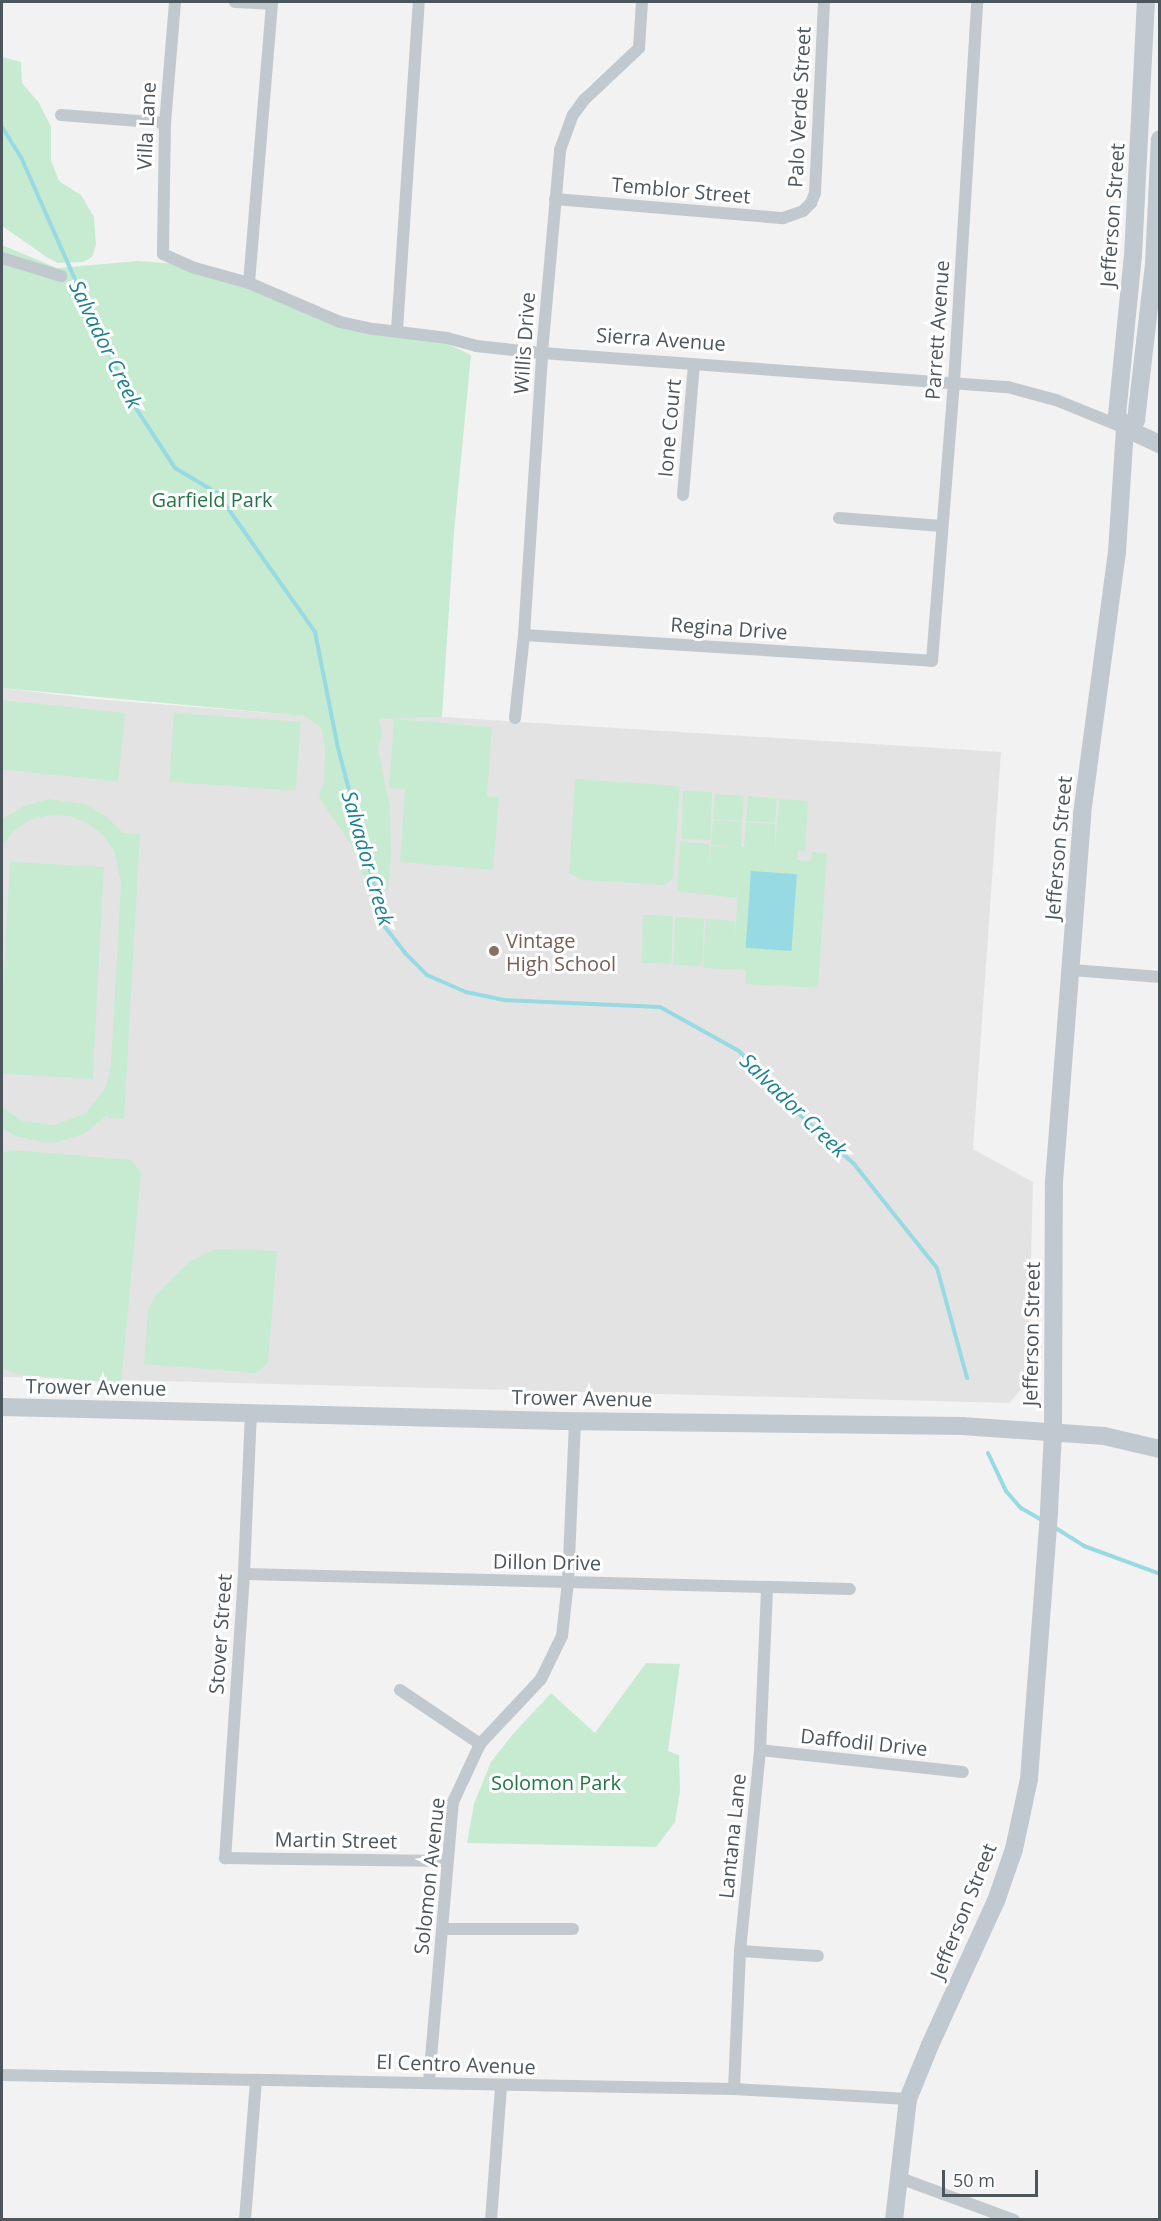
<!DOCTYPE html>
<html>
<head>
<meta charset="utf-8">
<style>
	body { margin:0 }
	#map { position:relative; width:1161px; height:2221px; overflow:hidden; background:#f3f2f2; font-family:"Open Sans",sans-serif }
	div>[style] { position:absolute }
	.education>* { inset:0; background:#e4e3e3 }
	.green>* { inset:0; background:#c6ebd1; transform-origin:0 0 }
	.water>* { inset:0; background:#98dae3; transform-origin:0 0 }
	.stream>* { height:4px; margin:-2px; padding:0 2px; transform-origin:2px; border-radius:2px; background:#98dae3 }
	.street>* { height:12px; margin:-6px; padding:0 6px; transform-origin:6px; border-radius:6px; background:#c1c9ce }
	.secondary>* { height:18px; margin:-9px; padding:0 9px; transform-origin:9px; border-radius:9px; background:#c0c9d0 }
	.dots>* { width:16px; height:16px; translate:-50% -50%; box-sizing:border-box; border:3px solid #fff; border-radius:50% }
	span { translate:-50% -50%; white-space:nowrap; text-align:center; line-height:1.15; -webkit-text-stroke:6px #fff; paint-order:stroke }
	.street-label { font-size:20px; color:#4b565d }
	.park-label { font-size:20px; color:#237746 }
	.education-label { font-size:20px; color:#785e54 }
	.left { translate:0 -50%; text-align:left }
	.water-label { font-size:21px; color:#1d828f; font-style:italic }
	.frame { position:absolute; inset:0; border:3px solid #4b565d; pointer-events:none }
	.scale { position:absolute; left:942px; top:2170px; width:96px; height:27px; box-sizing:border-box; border:3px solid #4b565d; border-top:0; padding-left:8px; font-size:18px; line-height:21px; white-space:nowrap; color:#4b565d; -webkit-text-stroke:4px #fff; paint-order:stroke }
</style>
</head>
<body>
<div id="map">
	<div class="education">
		<i style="clip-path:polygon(2px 688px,94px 699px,347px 719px,442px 717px,1001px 752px,973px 1149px,1033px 1182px,1028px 1382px,1009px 1403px,2px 1377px)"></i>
	</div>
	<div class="green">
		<i style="clip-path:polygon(2px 57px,21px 62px,22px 83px,39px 103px,51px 127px,51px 160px,59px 181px,81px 195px,94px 217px,96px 245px,92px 257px,83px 262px,58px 263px,48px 258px,2px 226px)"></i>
		<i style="clip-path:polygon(2px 245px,57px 268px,138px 261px,178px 264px,358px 328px,437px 339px,471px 355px,454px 532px,442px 717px,379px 719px,382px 732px,378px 750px,390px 807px,391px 857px,388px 891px,370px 893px,352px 846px,322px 802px,319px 795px,324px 783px,325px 749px,321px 727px,304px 716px,2px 688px)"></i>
		<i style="left:2px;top:700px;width:124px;height:69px;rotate:6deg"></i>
		<i style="left:174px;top:713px;width:127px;height:69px;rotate:4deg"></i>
		<i style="clip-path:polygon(394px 719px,492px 727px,487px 796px,499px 797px,493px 870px,400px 862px,405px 789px,389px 788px)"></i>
		<i style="clip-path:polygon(575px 779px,680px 786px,673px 878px,665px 885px,582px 880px,569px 873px)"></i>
		<i style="left:683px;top:791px;width:29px;height:48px;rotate:2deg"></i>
		<i style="left:715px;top:794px;width:29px;height:25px;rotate:4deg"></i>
		<i style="left:748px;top:796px;width:29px;height:25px;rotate:4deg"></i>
		<i style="clip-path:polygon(48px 799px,85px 804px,107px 817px,123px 833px,140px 834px,124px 1119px,108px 1118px,108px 1115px,83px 1134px,57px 1142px,43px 1142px,15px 1136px,2px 1128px,2px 1107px,22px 1121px,55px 1125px,86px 1113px,106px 1087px,111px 1065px,121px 883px,115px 853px,104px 836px,89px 824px,70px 816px,50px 815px,30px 820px,14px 831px,2px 846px,3px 819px,24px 806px)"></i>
		<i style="clip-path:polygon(779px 799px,808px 801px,805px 851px,798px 850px,797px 860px,811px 861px,812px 852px,827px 853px,818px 988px,745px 984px,746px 970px,703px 968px,706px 919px,735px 921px,735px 938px,739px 873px,737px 898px,677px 891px,680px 842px,710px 844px,708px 876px,711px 846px,741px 848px,711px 845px,713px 820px,742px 822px,741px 847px,744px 847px,746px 822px,775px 824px,775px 849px)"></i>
		<i style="left:10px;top:862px;width:94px;height:212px;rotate:3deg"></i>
		<i style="left:643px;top:915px;width:30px;height:48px;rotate:2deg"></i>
		<i style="left:675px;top:917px;width:29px;height:48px;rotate:2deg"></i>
		<i style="clip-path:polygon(12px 1150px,131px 1160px,141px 1173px,121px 1384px,17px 1374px,2px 1368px,2px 1153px)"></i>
		<i style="clip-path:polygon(215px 1249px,277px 1251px,268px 1363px,256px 1373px,144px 1364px,148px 1310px,156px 1295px,190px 1261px)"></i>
		<i style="clip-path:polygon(646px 1663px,680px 1664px,668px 1751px,679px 1755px,680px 1791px,675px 1822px,656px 1847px,467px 1843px,474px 1804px,491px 1762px,513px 1734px,551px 1693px,595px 1733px)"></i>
	</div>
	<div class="water">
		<i style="left:751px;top:871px;width:46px;height:77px;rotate:4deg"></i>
	</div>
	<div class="stream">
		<i style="left:2px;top:127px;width:36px;rotate:58deg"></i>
		<i style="left:21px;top:157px;width:139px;rotate:66.2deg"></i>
		<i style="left:77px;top:284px;width:36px;rotate:58deg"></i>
		<i style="left:96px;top:315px;width:80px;rotate:69.5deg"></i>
		<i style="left:124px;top:390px;width:93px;rotate:56.8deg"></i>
		<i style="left:175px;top:468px;width:49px;rotate:30.8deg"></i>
		<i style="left:217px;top:493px;width:170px;rotate:54.8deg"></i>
		<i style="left:315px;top:632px;width:118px;rotate:78.8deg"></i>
		<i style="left:338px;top:748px;width:185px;rotate:75.3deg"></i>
		<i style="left:385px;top:927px;width:33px;rotate:52deg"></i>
		<i style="left:405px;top:953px;width:31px;rotate:45deg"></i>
		<i style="left:427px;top:975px;width:43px;rotate:23.6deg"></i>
		<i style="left:466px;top:992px;width:40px;rotate:12deg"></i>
		<i style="left:505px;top:1000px;width:155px;rotate:2.6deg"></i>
		<i style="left:660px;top:1007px;width:90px;rotate:29.1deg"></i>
		<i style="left:739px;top:1051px;width:87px;rotate:46.4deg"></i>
		<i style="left:799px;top:1114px;width:74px;rotate:42.3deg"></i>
		<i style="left:854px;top:1164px;width:133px;rotate:51.4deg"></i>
		<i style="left:937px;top:1268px;width:114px;rotate:74.7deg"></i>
		<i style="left:988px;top:1453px;width:42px;rotate:64.7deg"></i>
		<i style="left:1006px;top:1491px;width:23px;rotate:49deg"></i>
		<i style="left:1021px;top:1508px;width:24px;rotate:30deg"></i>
		<i style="left:1054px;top:1527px;width:36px;rotate:32deg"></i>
		<i style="left:1084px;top:1546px;width:81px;rotate:20.2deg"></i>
	</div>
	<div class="street">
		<i style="left:175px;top:2px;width:121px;rotate:94.7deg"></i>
		<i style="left:165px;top:123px;width:131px;rotate:90.9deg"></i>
		<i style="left:163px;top:254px;width:35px;rotate:24deg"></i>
		<i style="left:195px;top:268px;width:56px;rotate:15.5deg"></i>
		<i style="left:249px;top:283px;width:99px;rotate:23.2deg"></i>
		<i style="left:340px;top:322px;width:35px;rotate:12deg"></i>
		<i style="left:374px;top:329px;width:74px;rotate:7deg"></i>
		<i style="left:447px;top:338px;width:30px;rotate:15deg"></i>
		<i style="left:476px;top:346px;width:66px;rotate:6.1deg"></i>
		<i style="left:542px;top:353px;width:467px;rotate:4.2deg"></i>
		<i style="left:1008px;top:387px;width:50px;rotate:15.2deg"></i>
		<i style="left:1056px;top:400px;width:74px;rotate:22.1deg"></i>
		<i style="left:235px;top:2px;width:37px;rotate:3deg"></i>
		<i style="left:61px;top:115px;width:104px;rotate:4.4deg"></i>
		<i style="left:555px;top:199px;width:229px;rotate:4.8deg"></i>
		<i style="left:783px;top:218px;width:21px;rotate:-19deg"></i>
		<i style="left:803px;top:211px;width:11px;rotate:-45deg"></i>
		<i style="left:811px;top:203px;width:11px;rotate:-68deg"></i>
		<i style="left:815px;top:193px;width:191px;rotate:-87.3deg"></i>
		<i style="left:2px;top:258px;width:62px;rotate:17deg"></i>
		<i style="left:249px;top:283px;width:282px;rotate:-85.3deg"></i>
		<i style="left:397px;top:330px;width:329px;rotate:-86.2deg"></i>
		<i style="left:683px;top:495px;width:131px;rotate:-85.2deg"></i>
		<i style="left:839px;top:518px;width:103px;rotate:4.4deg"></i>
		<i style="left:524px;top:635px;width:409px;rotate:3.6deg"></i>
		<i style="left:932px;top:661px;width:280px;rotate:-85.5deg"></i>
		<i style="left:954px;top:382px;width:381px;rotate:-86.5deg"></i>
		<i style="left:515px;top:718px;width:83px;rotate:-83.8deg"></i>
		<i style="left:524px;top:635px;width:283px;rotate:-86.3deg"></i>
		<i style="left:542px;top:353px;width:204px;rotate:-84.9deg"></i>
		<i style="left:560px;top:150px;width:37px;rotate:-70deg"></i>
		<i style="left:573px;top:115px;width:19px;rotate:-54deg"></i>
		<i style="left:584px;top:100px;width:76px;rotate:-43.4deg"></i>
		<i style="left:639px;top:48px;width:46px;rotate:-86.3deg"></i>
		<i style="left:1072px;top:970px;width:88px;rotate:4.5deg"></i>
		<i style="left:251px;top:1412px;width:162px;rotate:92.5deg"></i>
		<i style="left:244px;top:1574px;width:285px;rotate:93.8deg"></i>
		<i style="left:225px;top:1858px;width:221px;rotate:0.8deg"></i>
		<i style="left:244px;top:1574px;width:606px;rotate:1.42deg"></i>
		<i style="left:400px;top:1690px;width:97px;rotate:34deg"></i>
		<i style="left:760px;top:1750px;width:204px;rotate:6.2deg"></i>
		<i style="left:443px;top:1929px;width:130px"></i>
		<i style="left:740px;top:1951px;width:78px;rotate:3.7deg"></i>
		<i style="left:2px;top:2075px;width:732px;rotate:1.1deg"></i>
		<i style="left:734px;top:2089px;width:174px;rotate:3.3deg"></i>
		<i style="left:429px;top:2081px;width:280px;rotate:-85.1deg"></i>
		<i style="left:453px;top:1802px;width:64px;rotate:-65deg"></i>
		<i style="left:480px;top:1744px;width:89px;rotate:-46.8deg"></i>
		<i style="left:541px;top:1679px;width:48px;rotate:-64deg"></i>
		<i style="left:562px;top:1636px;width:54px;rotate:-83.7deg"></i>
		<i style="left:568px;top:1582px;width:161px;rotate:-87.5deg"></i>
		<i style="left:734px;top:2089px;width:138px;rotate:-87.5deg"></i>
		<i style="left:740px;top:1951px;width:202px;rotate:-84.3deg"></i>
		<i style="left:760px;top:1750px;width:163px;rotate:-87.5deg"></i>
		<i style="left:897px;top:2177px;width:125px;rotate:20.2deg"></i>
		<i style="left:245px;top:2220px;width:140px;rotate:-85.5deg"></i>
		<i style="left:491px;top:2220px;width:134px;rotate:-85.7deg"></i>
	</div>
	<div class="secondary">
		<i style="left:1125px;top:428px;width:14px;rotate:-36deg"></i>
		<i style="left:1136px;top:420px;width:157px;rotate:-83.4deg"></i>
		<i style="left:1154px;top:264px;width:125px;rotate:-87.3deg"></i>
		<i style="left:1125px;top:428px;width:38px;rotate:25deg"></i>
		<i style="left:2px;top:1407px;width:559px;rotate:1.43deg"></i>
		<i style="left:561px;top:1421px;width:401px;rotate:0.7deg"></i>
		<i style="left:962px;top:1426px;width:142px;rotate:4deg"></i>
		<i style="left:1104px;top:1436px;width:57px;rotate:13.1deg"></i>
		<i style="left:894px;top:2220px;width:122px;rotate:-83.4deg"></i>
		<i style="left:908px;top:2099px;width:58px;rotate:-67.8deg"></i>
		<i style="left:930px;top:2045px;width:158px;rotate:-65.4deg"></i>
		<i style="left:996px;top:1901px;width:55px;rotate:-70.9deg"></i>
		<i style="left:1014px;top:1849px;width:72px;rotate:-77.9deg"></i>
		<i style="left:1029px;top:1779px;width:269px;rotate:-85.7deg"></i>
		<i style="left:1049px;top:1511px;width:80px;rotate:-87.1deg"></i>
		<i style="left:1053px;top:1431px;width:249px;rotate:-89.8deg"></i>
		<i style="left:1054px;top:1182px;width:369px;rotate:-85.6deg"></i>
		<i style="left:1082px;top:814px;width:264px;rotate:-82.4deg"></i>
		<i style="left:1117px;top:552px;width:124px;rotate:-86.3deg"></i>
		<i style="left:1125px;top:428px;width:15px;rotate:-122deg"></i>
		<i style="left:1117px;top:415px;width:160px;rotate:-84.3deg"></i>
		<i style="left:1133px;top:256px;width:254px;rotate:-87.1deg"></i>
	</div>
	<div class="dots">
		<i style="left:494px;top:951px;background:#8d6e63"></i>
	</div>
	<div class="street-label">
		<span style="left:799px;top:107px;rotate:-87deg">Palo Verde Street</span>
		<span style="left:146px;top:126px;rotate:-87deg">Villa Lane</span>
		<span style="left:681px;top:190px;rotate:5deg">Temblor Street</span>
		<span style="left:1112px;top:215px;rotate:-86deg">Jefferson Street</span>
		<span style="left:937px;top:330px;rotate:-86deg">Parrett Avenue</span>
		<span style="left:661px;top:339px;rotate:4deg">Sierra Avenue</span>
		<span style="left:524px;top:343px;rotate:-86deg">Willis Drive</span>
		<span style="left:669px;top:428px;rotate:-85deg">Ione Court</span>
		<span style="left:729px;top:628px;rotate:4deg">Regina Drive</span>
		<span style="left:1058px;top:848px;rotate:-85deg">Jefferson Street</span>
		<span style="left:1031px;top:1334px;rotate:-89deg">Jefferson Street</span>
		<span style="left:96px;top:1387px;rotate:1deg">Trower Avenue</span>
		<span style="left:582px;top:1398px;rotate:1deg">Trower Avenue</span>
		<span style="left:547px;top:1562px;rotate:1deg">Dillon Drive</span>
		<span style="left:220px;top:1634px;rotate:-86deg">Stover Street</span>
		<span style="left:864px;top:1742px;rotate:6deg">Daffodil Drive</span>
		<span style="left:732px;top:1836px;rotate:-84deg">Lantana Lane</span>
		<span style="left:336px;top:1840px;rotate:1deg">Martin Street</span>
		<span style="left:429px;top:1876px;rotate:-84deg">Solomon Avenue</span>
		<span style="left:963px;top:1911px;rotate:-68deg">Jefferson Street</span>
		<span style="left:456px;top:2064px;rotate:2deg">El Centro Avenue</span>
	</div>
	<div class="park-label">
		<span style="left:212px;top:499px">Garfield Park</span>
		<span style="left:556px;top:1782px">Solomon Park</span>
	</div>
	<div class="education-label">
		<span class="left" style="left:506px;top:952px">Vintage<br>High School</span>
	</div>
	<div class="water-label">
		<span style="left:106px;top:344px;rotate:64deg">Salvador Creek</span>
		<span style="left:368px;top:858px;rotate:74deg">Salvador Creek</span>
		<span style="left:794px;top:1105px;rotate:44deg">Salvador Creek</span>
	</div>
	<div class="frame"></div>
	<div class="scale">50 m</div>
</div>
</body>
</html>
